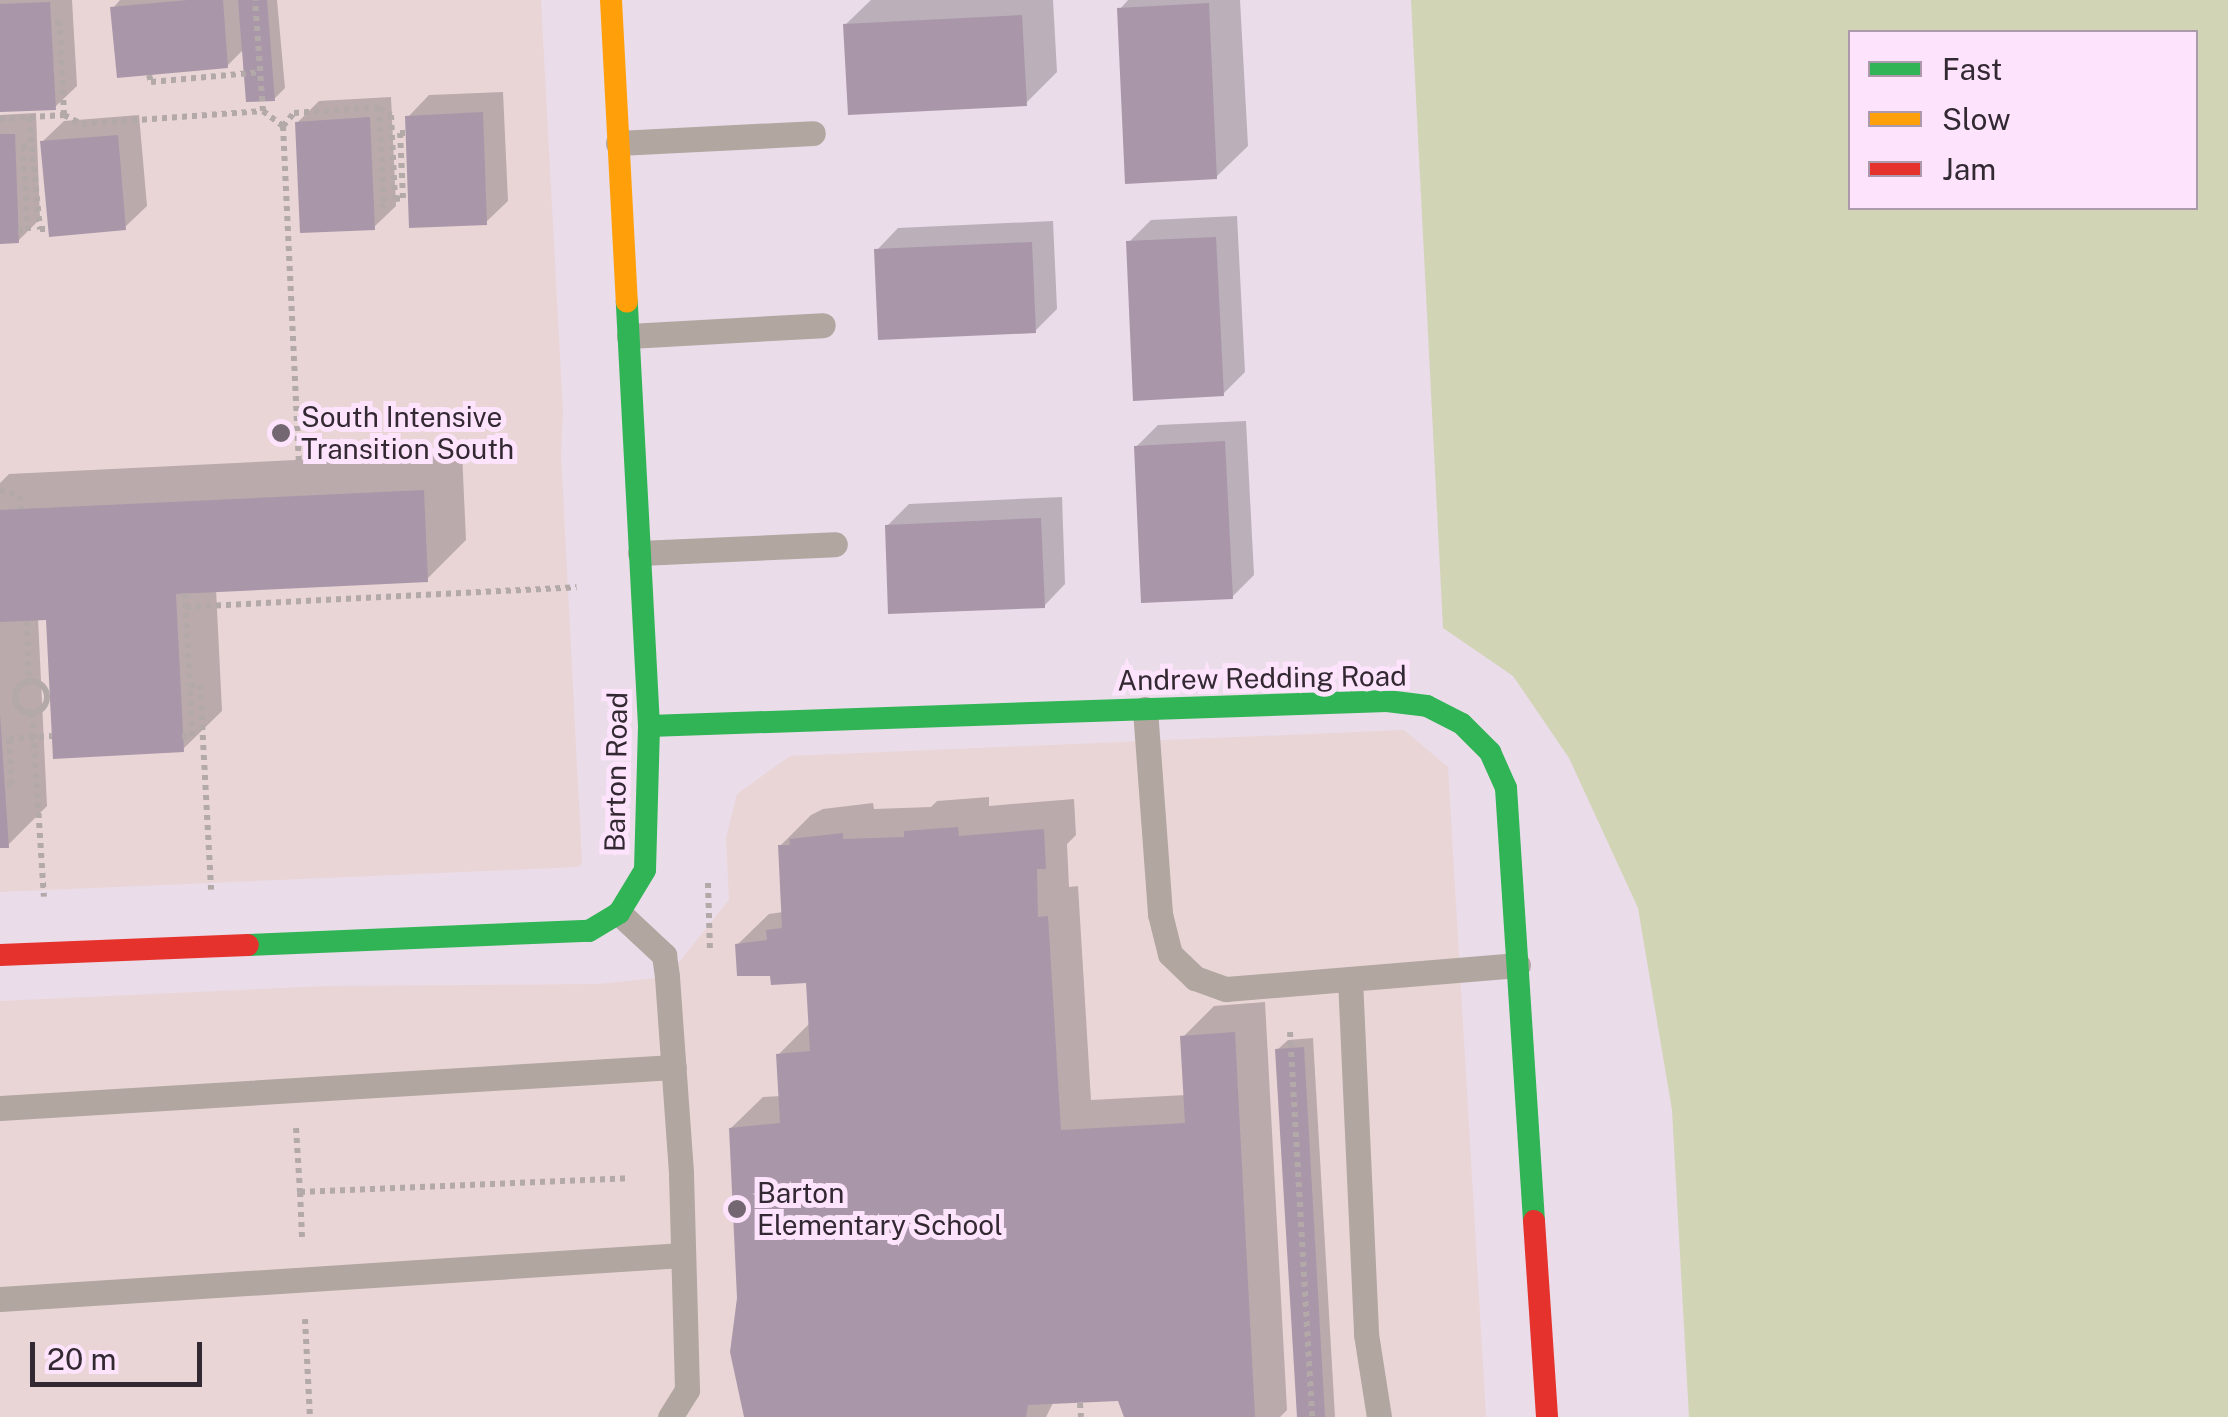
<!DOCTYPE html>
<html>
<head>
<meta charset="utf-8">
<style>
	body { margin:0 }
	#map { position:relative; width:2228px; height:1417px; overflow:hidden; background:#eadce9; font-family:"Public Sans",sans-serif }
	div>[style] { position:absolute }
	.education>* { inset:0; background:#e9d5d6 }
	.green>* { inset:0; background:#d2d4b6 }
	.shadow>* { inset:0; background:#0003 }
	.building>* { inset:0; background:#a997a9 }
	.path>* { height:6px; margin-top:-3px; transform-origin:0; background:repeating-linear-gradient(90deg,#b2a9a8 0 5px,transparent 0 10px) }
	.path>.ring { margin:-3px; padding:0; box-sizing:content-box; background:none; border:6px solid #b2a9a8; border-radius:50% }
	.lane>* { height:25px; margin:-12.5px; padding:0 12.5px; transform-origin:12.5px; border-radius:12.5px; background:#b1a6a0 }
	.fast>* { height:22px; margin:-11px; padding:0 11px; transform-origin:11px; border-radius:11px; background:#30b455 }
	.slow>* { height:22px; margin:-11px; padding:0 11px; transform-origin:11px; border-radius:11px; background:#ff9f0a }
	.jam>* { height:22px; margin:-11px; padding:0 11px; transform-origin:11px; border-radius:11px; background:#e5322d }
	.dots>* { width:28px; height:28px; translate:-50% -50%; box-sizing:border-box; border:5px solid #fde3fc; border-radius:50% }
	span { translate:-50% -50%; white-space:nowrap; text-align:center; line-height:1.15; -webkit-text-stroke:10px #fde3fc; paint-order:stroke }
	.poi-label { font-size:28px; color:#332932 }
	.left { translate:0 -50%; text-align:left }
	.street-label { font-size:28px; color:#332932 }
	.legend { position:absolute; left:1848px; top:30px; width:350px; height:180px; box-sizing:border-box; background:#fde3fc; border:2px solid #ac99ab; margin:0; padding:12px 18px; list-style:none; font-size:30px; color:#332932 }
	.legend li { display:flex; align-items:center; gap:20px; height:50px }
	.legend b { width:50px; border:2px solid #ac99ab }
	.scale { position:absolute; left:30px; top:1342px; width:172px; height:45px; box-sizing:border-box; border:5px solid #332932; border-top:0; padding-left:12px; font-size:30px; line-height:35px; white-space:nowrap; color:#332932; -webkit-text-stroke:8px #fde3fc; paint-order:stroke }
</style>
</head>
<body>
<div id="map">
	<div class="education">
		<i style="clip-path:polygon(0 0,541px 0,563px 412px,561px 454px,582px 863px,578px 867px,0 892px)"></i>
		<i style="clip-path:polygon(1404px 730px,1448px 767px,1486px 1417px,0 1417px,0 1001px,326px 986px,597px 984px,667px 977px,729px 900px,726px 838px,737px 794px,790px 756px)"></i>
	</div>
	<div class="green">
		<i style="clip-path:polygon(evenodd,1411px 0,2228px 0,2228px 1417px,1689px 1417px,1672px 1110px,1638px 908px,1569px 758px,1513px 676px,1443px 628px,1411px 0,1850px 32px,2196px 32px,2196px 208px,1850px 208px,1850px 32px)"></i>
	</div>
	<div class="shadow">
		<i style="clip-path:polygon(0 0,72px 0,77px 86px,55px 107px,0 110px)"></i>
		<i style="clip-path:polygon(120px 0,277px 0,285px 88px,274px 99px,244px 49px,227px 66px,113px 8px)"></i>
		<i style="clip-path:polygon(871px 0,1053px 0,1057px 72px,1026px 103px,845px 25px)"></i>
		<i style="clip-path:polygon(1128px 0,1240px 0,1248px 146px,1216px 177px,1120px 9px)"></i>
		<i style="clip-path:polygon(503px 92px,508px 201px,486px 222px,408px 117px,429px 95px)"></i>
		<i style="clip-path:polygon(391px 97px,396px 206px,374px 227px,297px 123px,319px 101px)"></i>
		<i style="clip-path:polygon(36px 113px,40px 219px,18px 241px,0 241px,0 115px)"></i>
		<i style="clip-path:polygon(139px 115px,147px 206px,125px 227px,42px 142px,64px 121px)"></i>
		<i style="clip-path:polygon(1237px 216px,1245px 372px,1223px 394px,1129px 242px,1151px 220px)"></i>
		<i style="clip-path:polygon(1053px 221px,1057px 309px,1035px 331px,877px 250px,898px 228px)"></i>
		<i style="clip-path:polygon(1246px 421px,1254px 575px,1232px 597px,1136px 447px,1158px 425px)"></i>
		<i style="clip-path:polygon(462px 452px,466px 540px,427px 579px,216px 589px,222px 711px,182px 750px,49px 617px,38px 618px,47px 806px,8px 845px,0 846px,0 483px,9px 474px)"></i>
		<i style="clip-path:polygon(1062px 497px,1065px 584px,1044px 606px,887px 526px,909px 504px)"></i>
		<i style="clip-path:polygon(989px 797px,989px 806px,1074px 799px,1076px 835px,1067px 844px,1069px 887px,1078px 886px,1091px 1100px,1186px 1095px,1183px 1037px,1214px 1006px,1265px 1002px,1287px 1410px,1280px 1417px,1127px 1417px,1120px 1398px,1054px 1401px,1046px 1417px,746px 1417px,731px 1128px,763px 1097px,781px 1096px,778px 1055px,811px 1022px,808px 980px,772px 973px,737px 945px,769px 914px,783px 912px,780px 846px,811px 815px,823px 809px,873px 803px,874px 809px,931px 807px,937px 801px)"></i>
		<i style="clip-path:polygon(1313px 1038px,1335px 1417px,1299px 1417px,1277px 1050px,1288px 1040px)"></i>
	</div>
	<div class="building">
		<i style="clip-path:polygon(188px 0,223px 0,228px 68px,117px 78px,110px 7px)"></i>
		<i style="clip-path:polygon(238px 0,267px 0,275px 101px,246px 102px)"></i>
		<i style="clip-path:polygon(50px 2px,56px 110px,0 112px,0 4px)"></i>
		<i style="clip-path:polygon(1209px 3px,1217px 179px,1125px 184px,1117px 8px)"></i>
		<i style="clip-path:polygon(1022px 15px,1027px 106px,848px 115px,843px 24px)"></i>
		<i style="clip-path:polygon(483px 112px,487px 225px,409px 228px,405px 116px)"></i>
		<i style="clip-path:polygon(370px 117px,375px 230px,300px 233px,295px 122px)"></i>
		<i style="clip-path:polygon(0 134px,15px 134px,19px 243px,0 244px)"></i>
		<i style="clip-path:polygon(118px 135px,126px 230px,49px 237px,40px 141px)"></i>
		<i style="clip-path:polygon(1216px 237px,1224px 396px,1133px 401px,1126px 241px)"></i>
		<i style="clip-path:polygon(1032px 242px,1036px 333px,878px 340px,874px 249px)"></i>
		<i style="clip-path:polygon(1225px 441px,1233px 599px,1141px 603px,1134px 446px)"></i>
		<i style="clip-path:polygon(424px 490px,428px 582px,176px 594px,184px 752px,53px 759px,46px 620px,0 622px,0 510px)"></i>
		<i style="clip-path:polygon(1041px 518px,1045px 608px,888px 614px,885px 525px)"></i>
		<i style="clip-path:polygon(0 714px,9px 848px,0 848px)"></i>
		<i style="clip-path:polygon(958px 827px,959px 836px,1044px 829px,1046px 869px,1037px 869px,1038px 917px,1048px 916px,1061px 1130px,1185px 1123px,1180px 1036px,1235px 1032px,1255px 1417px,1124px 1417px,1118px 1401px,1028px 1405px,1026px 1417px,744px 1417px,730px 1352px,737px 1298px,729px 1128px,780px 1123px,776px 1054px,810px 1051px,806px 983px,771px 985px,770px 976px,737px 976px,735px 944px,767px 940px,766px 930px,782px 928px,778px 845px,790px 845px,789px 839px,843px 833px,843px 839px,904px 837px,904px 831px)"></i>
		<i style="clip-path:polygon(1304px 1047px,1325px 1417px,1297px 1417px,1275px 1049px)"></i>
	</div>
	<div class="path">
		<i style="left:149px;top:75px;width:7px;rotate:74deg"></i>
		<i style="left:151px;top:82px;width:109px;rotate:-5.2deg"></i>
		<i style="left:380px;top:108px;width:13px;rotate:32deg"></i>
		<i style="left:391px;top:115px;width:84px;rotate:87.3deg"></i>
		<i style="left:395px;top:199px;width:8px;rotate:-7deg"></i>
		<i style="left:403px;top:198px;width:65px;rotate:-92.6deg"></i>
		<i style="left:400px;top:133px;width:5px"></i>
		<i style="left:263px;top:111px;width:25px;rotate:37deg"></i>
		<i style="left:283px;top:126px;width:335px;rotate:87.3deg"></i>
		<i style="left:64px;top:115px;width:20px;rotate:27deg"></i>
		<i style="left:82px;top:124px;width:181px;rotate:-4.1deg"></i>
		<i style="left:263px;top:111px;width:111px;rotate:-94.1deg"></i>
		<i style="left:29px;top:117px;width:113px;rotate:84.4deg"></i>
		<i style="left:40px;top:229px;width:8px"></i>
		<i style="left:0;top:119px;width:64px;rotate:-3.6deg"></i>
		<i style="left:64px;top:115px;width:92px;rotate:-92.5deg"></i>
		<i style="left:60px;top:23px;width:8px;rotate:-173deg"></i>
		<i style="left:283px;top:126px;width:17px;rotate:-50deg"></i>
		<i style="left:294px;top:113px;width:85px;rotate:-4deg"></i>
		<i style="left:379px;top:107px;width:98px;rotate:87.1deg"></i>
		<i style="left:384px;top:205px;width:10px;rotate:156deg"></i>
		<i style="left:18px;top:231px;width:10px"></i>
		<i style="left:28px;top:231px;width:83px;rotate:-93.4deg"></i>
		<i style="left:23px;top:148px;width:9px;rotate:-58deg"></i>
		<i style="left:0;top:490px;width:21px;rotate:17deg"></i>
		<i style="left:20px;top:496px;width:13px;rotate:86deg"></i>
		<i style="left:185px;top:593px;width:93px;rotate:86.9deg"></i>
		<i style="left:190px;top:686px;width:10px;rotate:-6deg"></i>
		<i style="left:200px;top:685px;width:205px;rotate:86.9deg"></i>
		<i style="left:186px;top:607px;width:391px;rotate:-2.9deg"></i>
		<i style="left:27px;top:621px;width:60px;rotate:88.1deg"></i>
		<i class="ring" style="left:15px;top:681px;width:26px;height:26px"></i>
		<i style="left:32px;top:713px;width:184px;rotate:86.3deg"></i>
		<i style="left:182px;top:736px;width:10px"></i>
		<i style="left:192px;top:736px;width:50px;rotate:-92.3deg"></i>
		<i style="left:7px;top:784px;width:5px"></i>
		<i style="left:12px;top:784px;width:45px;rotate:-93.8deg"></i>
		<i style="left:9px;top:739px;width:43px;rotate:-4deg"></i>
		<i style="left:708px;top:883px;width:69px;rotate:88.3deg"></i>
		<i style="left:1290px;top:1032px;width:386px;rotate:86.7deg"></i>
		<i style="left:296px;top:1128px;width:64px;rotate:86.4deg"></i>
		<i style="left:302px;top:1237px;width:45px;rotate:-92.5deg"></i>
		<i style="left:300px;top:1192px;width:329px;rotate:-2.4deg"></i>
		<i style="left:305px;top:1319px;width:98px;rotate:87.1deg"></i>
		<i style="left:1080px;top:1403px;width:14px;rotate:86deg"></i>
	</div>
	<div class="lane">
		<i style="left:618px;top:143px;width:195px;rotate:-2.9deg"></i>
		<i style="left:629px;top:336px;width:194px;rotate:-3.2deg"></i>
		<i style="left:640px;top:553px;width:195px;rotate:-2.6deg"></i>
		<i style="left:1145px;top:709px;width:206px;rotate:85.8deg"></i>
		<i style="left:1160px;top:914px;width:41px;rotate:76deg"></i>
		<i style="left:1170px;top:954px;width:35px;rotate:44deg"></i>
		<i style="left:1195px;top:978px;width:33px;rotate:20deg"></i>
		<i style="left:1226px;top:989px;width:293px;rotate:-4.7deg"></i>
		<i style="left:619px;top:913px;width:62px;rotate:43deg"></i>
		<i style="left:664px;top:955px;width:22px;rotate:82deg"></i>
		<i style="left:667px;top:977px;width:197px;rotate:85.9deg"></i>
		<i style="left:681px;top:1174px;width:216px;rotate:88.4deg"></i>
		<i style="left:687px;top:1390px;width:32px;rotate:122deg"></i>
		<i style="left:1350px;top:979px;width:355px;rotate:87.4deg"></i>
		<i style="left:1366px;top:1334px;width:84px;rotate:81.1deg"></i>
		<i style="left:0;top:1108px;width:675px;rotate:-3.48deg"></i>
		<i style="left:0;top:1299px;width:684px;rotate:-3.69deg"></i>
	</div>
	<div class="fast">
		<i style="left:649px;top:726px;width:738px;rotate:-1.94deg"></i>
		<i style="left:1387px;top:701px;width:40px;rotate:7.1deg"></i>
		<i style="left:1427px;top:706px;width:39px;rotate:27deg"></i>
		<i style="left:1462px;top:724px;width:40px;rotate:45deg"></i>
		<i style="left:1490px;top:752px;width:39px;rotate:66deg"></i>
		<i style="left:1506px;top:788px;width:434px;rotate:86.3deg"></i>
		<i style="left:248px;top:945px;width:341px;rotate:-2.4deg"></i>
		<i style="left:589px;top:931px;width:35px;rotate:-31deg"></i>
		<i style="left:619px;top:913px;width:50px;rotate:-58.8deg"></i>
		<i style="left:645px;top:870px;width:144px;rotate:-88.4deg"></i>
		<i style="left:649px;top:726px;width:425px;rotate:-93deg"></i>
	</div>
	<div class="slow">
		<i style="left:611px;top:0;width:302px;rotate:87deg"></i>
	</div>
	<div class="jam">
		<i style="left:0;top:955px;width:248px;rotate:-2.3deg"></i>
		<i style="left:1534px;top:1221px;width:196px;rotate:86.2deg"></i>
	</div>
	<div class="dots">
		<i style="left:281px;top:433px;background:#736872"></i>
		<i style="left:737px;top:1209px;background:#736872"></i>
	</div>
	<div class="poi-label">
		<span class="left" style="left:301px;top:433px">South Intensive<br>Transition South</span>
		<span class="left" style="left:757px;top:1209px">Barton<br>Elementary School</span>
	</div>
	<div class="street-label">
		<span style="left:1262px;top:678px;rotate:-1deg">Andrew Redding Road</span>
		<span style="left:616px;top:772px;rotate:-89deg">Barton Road</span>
	</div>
	<ul class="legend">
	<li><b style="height:12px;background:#30b455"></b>Fast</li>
	<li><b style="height:12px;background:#ff9f0a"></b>Slow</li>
	<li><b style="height:12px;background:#e5322d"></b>Jam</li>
	</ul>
	<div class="scale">20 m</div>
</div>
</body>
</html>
